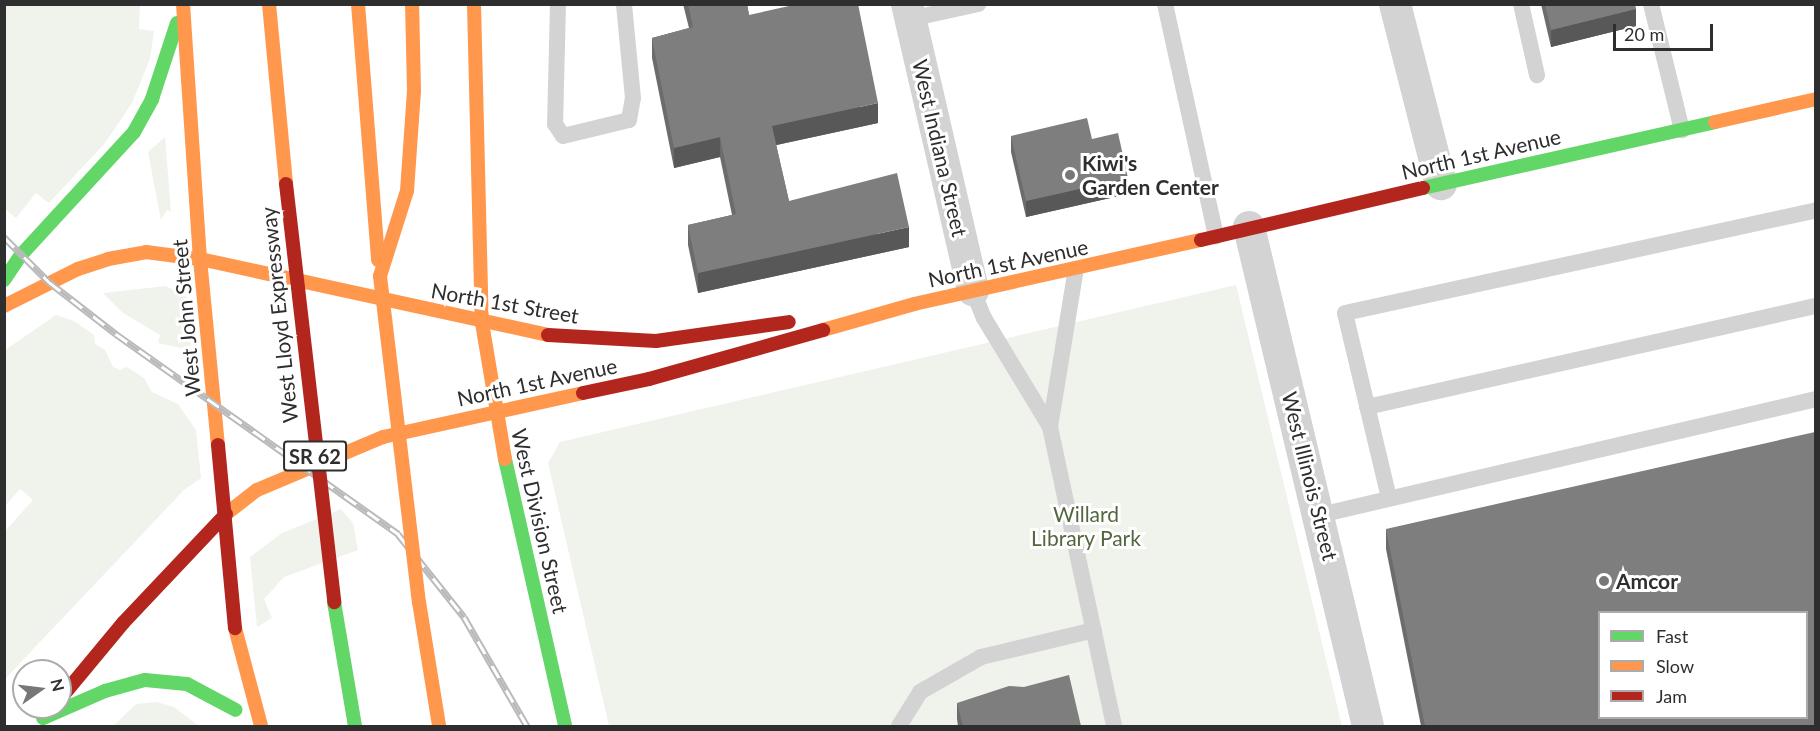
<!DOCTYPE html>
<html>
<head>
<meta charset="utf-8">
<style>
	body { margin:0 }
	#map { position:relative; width:1820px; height:731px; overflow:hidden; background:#fff; font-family:Lato,sans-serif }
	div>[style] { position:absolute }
	.green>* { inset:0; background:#f0f3ec }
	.lane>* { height:16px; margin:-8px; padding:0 8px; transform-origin:8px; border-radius:8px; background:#d3d3d3 }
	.street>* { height:32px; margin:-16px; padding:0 16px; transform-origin:16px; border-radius:16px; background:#d3d3d3 }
	.fast>* { height:14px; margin:-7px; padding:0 7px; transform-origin:7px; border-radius:7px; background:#63d668 }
	.slow>* { height:14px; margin:-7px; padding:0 7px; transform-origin:7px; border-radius:7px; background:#ff974d }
	.jam>* { height:14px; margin:-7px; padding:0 7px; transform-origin:7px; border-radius:7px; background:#b3261e }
	.rail>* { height:7px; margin-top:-3.5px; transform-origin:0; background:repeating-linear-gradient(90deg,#fff 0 14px,#bababa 0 28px); box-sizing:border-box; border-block:2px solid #bababa }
	.fast-bridge>* { height:14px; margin:-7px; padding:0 7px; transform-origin:7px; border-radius:7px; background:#63d668 }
	.slow-bridge>* { height:14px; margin:-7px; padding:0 7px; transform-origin:7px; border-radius:7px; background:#ff974d }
	.jam-bridge>* { height:14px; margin:-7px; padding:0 7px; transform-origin:7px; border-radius:7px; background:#b3261e }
	.wall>* { inset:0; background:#6c6c6c }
	.shaded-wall>* { inset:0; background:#585858 }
	.building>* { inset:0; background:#7e7e7e }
	.dots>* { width:16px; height:16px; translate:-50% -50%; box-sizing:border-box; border:3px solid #fff; border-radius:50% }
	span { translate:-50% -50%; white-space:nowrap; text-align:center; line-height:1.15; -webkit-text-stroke:6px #fff; paint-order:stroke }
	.shield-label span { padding:2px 4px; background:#fff; border:2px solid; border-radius:4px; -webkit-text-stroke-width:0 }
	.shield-label { font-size:20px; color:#2e2e2e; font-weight:700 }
	.street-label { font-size:21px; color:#2e2e2e }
	.poi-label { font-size:21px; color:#2e2e2e; font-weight:700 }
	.left { translate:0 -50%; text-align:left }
	.park-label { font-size:21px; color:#53663e }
	.frame { position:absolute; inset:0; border:6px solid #2e2e2e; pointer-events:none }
	.legend { position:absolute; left:1598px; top:611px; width:210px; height:108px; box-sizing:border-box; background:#fff; border:2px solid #ababab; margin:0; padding:8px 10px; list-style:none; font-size:18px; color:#2e2e2e }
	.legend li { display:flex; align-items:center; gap:12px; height:30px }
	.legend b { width:30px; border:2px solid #ababab }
	.north { position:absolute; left:12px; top:659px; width:60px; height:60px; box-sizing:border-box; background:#fff; border:2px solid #ababab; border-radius:50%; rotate:76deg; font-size:16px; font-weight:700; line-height:24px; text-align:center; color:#2e2e2e }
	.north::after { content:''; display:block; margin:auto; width:21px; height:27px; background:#777; clip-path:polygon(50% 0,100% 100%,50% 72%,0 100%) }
	.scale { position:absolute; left:1613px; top:24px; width:100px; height:27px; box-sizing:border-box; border:3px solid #2e2e2e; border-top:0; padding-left:8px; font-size:18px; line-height:21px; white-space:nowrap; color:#2e2e2e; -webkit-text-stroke:4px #fff; paint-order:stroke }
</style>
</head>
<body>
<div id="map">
	<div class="green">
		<i style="clip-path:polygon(5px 5px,140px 5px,139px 29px,154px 31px,150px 59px,132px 103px,105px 143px,49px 203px,36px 193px,16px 218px,5px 209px)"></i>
		<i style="clip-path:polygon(165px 137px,171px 212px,167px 210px,161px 220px,148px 152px)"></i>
		<i style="clip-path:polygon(1236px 285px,1342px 726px,609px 726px,548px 463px,560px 442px)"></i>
		<i style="clip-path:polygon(166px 286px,187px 297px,191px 350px,158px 343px,160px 335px,123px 313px,103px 293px)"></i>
		<i style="clip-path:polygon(56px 315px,74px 321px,94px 335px,95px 344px,105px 350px,113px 367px,120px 370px,127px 367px,144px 378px,152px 392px,178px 404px,196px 430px,201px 478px,184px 490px,5px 679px,5px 531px,33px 500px,20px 489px,5px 506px,5px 350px)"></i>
		<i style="clip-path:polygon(341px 509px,353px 523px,358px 550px,284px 577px,264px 599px,272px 618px,257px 627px,250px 557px,282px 533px)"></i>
		<i style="clip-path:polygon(157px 702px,174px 707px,199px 726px,113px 726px,136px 704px)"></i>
	</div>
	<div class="lane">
		<i style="left:558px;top:4px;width:120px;rotate:91.4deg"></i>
		<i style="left:555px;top:124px;width:14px;rotate:56deg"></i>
		<i style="left:563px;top:136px;width:68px;rotate:-13.6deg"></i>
		<i style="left:629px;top:120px;width:22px;rotate:-80deg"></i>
		<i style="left:633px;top:98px;width:94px;rotate:-95.5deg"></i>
		<i style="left:1165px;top:4px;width:238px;rotate:77.6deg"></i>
		<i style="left:1521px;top:4px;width:73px;rotate:77.3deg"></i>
		<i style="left:1651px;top:4px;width:130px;rotate:76.2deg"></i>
		<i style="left:910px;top:19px;width:70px;rotate:-12.4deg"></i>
		<i style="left:973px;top:291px;width:29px;rotate:68deg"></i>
		<i style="left:984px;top:318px;width:127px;rotate:58.8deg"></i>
		<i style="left:1050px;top:427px;width:306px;rotate:77.9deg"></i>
		<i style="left:1367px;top:407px;width:460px;rotate:-12.7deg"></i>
		<i style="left:1050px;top:427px;width:160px;rotate:-80.7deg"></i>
		<i style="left:1389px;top:498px;width:190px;rotate:-103.4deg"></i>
		<i style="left:1345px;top:313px;width:482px;rotate:-12.3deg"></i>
		<i style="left:1320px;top:515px;width:509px;rotate:-13.16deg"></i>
		<i style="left:899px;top:726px;width:40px;rotate:-58deg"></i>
		<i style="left:920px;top:692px;width:70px;rotate:-29.8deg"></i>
		<i style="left:981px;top:657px;width:116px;rotate:-13.4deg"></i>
	</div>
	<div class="street">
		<i style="left:907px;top:4px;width:294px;rotate:77deg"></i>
		<i style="left:1395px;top:4px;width:186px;rotate:75.7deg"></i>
		<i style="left:1249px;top:227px;width:513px;rotate:76.59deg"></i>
	</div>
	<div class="fast">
		<i style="left:1423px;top:188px;width:299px;rotate:-12.7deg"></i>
		<i style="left:4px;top:280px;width:30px;rotate:-56deg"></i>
		<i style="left:21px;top:255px;width:167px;rotate:-47.4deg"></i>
		<i style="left:134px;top:132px;width:38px;rotate:-61deg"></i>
		<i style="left:152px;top:99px;width:80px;rotate:-71.8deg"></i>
		<i style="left:505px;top:459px;width:274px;rotate:77.3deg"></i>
		<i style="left:43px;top:718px;width:68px;rotate:-23.5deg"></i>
		<i style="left:105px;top:691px;width:41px;rotate:-15.4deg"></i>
		<i style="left:145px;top:680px;width:42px;rotate:5.4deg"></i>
		<i style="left:187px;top:684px;width:55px;rotate:28deg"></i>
	</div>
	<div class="slow">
		<i style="left:183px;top:4px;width:256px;rotate:86.2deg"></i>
		<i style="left:200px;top:259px;width:187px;rotate:84.5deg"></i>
		<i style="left:269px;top:4px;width:181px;rotate:84.6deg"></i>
		<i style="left:358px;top:4px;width:257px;rotate:85.5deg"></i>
		<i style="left:474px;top:4px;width:319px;rotate:88.6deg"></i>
		<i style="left:482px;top:323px;width:138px;rotate:80.4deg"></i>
		<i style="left:1715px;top:122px;width:104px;rotate:-12.8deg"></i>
		<i style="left:200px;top:259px;width:356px;rotate:12.3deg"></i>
		<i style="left:380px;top:276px;width:89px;rotate:-72.4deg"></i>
		<i style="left:407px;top:191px;width:101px;rotate:-86deg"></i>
		<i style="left:414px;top:90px;width:86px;rotate:-91.3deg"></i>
		<i style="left:4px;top:306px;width:83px;rotate:-26.6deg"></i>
		<i style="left:78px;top:269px;width:32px;rotate:-18deg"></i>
		<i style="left:108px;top:259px;width:39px;rotate:-10deg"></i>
		<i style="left:146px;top:252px;width:54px;rotate:7.4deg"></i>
		<i style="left:823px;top:330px;width:95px;rotate:-15.9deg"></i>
		<i style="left:914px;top:304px;width:294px;rotate:-12.6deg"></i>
		<i style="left:226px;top:514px;width:39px;rotate:-38deg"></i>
		<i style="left:257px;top:490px;width:137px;rotate:-22.8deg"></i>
		<i style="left:383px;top:437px;width:205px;rotate:-12.4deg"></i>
		<i style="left:235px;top:628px;width:101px;rotate:75.1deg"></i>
	</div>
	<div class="jam">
		<i style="left:1201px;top:240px;width:228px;rotate:-13.2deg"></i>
		<i style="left:548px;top:335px;width:108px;rotate:3.2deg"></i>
		<i style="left:656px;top:341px;width:134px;rotate:-8.1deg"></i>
		<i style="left:583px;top:393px;width:67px;rotate:-12deg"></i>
		<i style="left:649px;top:379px;width:181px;rotate:-15.7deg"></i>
		<i style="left:218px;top:445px;width:184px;rotate:84.7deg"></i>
		<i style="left:60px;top:699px;width:99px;rotate:-50.3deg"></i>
		<i style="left:123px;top:623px;width:150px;rotate:-46.6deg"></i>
	</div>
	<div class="rail">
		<i style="left:4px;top:237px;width:64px;rotate:45deg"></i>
		<i style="left:49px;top:282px;width:85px;rotate:37.8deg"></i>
		<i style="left:116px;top:334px;width:346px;rotate:35.3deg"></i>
		<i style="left:398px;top:534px;width:106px;rotate:51.5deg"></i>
		<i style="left:464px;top:617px;width:126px;rotate:60deg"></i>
	</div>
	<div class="fast-bridge">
		<i style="left:334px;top:602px;width:126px;rotate:80.4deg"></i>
	</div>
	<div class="slow-bridge">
		<i style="left:380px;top:276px;width:328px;rotate:83.2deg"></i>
		<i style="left:419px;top:602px;width:126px;rotate:80.8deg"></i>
	</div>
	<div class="jam-bridge">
		<i style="left:286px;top:184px;width:421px;rotate:83.4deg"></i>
	</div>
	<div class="wall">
		<i style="clip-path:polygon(683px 4px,747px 4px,749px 15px,878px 123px,776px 145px,789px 201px,909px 247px,698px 293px,688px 245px,688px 225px,732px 215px,720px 157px,674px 168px,652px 58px,652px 38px,689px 28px)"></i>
		<i style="clip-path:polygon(1541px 4px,1635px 4px,1636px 26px,1551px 47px)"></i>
		<i style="clip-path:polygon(1011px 136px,1092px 139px,1128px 194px,1026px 217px,1011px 152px)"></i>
		<i style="clip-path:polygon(1386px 529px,1815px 726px,1421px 726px,1386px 549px)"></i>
		<i style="clip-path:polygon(957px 703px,1081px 726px,958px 726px,957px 719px)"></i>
	</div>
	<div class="shaded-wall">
		<i style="clip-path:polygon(1636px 9px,1636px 26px,1551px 47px,1551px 30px)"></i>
		<i style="clip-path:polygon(878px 103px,878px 123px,772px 146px,772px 126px)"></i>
		<i style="clip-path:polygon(720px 137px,720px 157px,674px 168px,674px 148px)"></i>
		<i style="clip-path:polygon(1128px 178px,1128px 194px,1026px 217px,1026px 201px)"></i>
		<i style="clip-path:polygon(909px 227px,909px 247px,698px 293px,698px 273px)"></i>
	</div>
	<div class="building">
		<i style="clip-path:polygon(688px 4px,747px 4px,749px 15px,798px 4px,858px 4px,878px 103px,772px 126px,789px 201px,897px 173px,909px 227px,698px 273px,688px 225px,736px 214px,720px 137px,674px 148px,652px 38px,693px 27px)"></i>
		<i style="clip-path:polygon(1545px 4px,1635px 4px,1636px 9px,1551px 30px)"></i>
		<i style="clip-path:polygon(1087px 118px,1092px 139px,1118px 133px,1128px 178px,1026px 201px,1011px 136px)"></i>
		<i style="clip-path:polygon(evenodd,1815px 432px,1815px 726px,1425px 726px,1386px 529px,1815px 432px,1599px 612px,1806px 612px,1806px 717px,1599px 717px,1599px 612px)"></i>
		<i style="clip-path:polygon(1069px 675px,1081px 726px,963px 726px,957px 703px,1009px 686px,1024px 687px)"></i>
	</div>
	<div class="dots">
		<i style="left:1070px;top:175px;background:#777"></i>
		<i style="left:1604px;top:581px;background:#777"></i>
	</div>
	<div class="shield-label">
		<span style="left:315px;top:456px">SR 62</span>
	</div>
	<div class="street-label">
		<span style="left:940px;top:148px;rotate:77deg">West Indiana Street</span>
		<span style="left:1481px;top:154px;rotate:-13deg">North 1st Avenue</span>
		<span style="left:1008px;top:263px;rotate:-12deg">North 1st Avenue</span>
		<span style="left:505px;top:303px;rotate:10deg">North 1st Street</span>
		<span style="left:279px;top:315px;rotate:-96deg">West Lloyd Expressway</span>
		<span style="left:186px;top:318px;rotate:-95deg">West John Street</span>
		<span style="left:537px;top:382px;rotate:-12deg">North 1st Avenue</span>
		<span style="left:1310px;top:476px;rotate:76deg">West Illinois Street</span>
		<span style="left:540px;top:521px;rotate:77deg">West Division Street</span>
	</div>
	<div class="poi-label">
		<span class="left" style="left:1082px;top:175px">Kiwi's<br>Garden Center</span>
		<span class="left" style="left:1616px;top:581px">Amcor</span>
	</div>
	<div class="park-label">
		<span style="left:1086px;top:526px">Willard<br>Library Park</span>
	</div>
	<div class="frame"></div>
	<ul class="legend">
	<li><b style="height:8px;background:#63d668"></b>Fast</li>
	<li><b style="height:8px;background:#ff974d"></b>Slow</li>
	<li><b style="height:8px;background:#b3261e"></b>Jam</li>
	</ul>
	<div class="north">N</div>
	<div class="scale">20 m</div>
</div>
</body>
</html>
